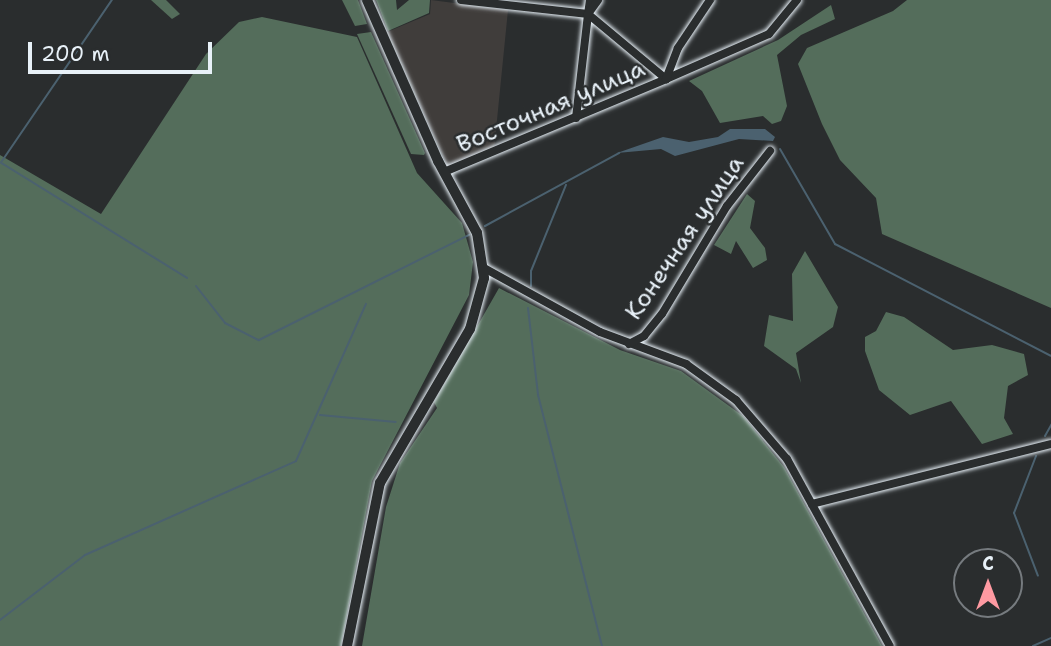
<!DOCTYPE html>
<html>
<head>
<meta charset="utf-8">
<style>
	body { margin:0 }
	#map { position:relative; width:1051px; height:646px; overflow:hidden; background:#2a2d2e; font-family:"Shantell Sans",sans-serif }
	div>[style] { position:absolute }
	.built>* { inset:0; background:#403d3b }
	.green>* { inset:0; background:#546d5b }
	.water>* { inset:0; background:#4b616f }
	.stream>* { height:2px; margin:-1px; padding:0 1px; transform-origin:1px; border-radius:1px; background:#4b616f }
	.roads { filter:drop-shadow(0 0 2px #e8f1f8) drop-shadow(0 0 2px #e8f1f8) }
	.minor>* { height:8px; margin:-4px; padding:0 4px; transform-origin:4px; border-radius:4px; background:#2a2d2e }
	.major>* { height:10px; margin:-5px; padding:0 5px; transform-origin:5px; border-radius:5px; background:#2a2d2e }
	span { translate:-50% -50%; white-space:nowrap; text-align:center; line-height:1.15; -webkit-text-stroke:5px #2a2d2e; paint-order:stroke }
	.street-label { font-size:24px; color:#e8f1f8 }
	.north { position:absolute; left:953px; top:548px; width:70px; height:70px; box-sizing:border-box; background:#2a2d2e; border:2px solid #767b7f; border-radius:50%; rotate:0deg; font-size:19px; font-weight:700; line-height:28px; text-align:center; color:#e8f1f8 }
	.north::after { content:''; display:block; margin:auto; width:24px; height:32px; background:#ff9aa2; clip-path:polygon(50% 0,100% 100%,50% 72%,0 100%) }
	.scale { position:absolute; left:28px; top:42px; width:184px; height:32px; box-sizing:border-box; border:4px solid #e8f1f8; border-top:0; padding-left:9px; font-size:21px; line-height:24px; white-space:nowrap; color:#e8f1f8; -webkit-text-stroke:5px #2a2d2e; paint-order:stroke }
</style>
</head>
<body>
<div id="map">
	<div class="built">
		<i style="clip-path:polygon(431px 0,508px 10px,494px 150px,448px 167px,387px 32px,430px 14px)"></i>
	</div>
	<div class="green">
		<i style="clip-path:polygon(151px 0,166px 0,180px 14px,172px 19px)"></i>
		<i style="clip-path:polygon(342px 0,358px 0,367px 24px,355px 26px)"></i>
		<i style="clip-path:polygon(376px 0,396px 0,397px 10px,409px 0,430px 0,429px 13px,388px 31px)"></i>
		<i style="clip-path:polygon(907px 0,1051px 0,1051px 308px,882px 234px,876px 198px,840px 160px,822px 124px,798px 64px,807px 48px,893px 11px)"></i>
		<i style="clip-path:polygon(831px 5px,835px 19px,801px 35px,777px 55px,787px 106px,781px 121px,772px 124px,763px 116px,720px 123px,702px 91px,689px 81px,778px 40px)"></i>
		<i style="clip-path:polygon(262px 17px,357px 37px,417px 173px,462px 223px,473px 262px,469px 295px,372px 481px,341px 646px,0 646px,0 155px,101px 214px,206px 54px,239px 22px)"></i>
		<i style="clip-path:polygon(371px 32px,425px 153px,424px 155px,411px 154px,357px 34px)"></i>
		<i style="clip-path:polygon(747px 194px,755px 201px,750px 228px,765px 248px,767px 260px,753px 268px,736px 241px,731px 254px,714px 245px)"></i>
		<i style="clip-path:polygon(805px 251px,838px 307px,833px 327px,796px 353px,801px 383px,796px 369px,764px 346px,769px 315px,793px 321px,792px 274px)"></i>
		<i style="clip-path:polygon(499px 288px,620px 350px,681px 371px,743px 416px,784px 467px,882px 646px,362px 646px,386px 507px,400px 463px,437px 408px,434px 402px)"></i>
		<i style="clip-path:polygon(886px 312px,904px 317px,953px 350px,992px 345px,1024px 354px,1028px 375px,1008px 386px,1004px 418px,1013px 434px,982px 444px,951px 401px,910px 415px,879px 390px,865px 351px,865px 337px,876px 331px)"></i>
	</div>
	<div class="water">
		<i style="clip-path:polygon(730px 129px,765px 129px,775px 137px,773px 141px,739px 139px,675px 156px,661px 149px,617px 153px,663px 137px,689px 142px,718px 137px)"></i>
	</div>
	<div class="stream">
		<i style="left:780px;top:149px;width:110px;rotate:59.9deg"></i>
		<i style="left:835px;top:244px;width:243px;rotate:27.4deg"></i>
		<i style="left:2px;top:161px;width:195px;rotate:-55.7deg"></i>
		<i style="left:0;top:162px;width:220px;rotate:31.8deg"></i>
		<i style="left:485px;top:226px;width:153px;rotate:-28.6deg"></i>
		<i style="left:196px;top:286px;width:47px;rotate:51.9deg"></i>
		<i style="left:225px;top:323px;width:38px;rotate:27deg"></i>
		<i style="left:259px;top:340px;width:235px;rotate:-26.6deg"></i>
		<i style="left:531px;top:286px;width:15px;rotate:-90deg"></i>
		<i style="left:531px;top:271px;width:93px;rotate:-67.9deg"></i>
		<i style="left:528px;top:308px;width:88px;rotate:83.4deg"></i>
		<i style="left:538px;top:395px;width:259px;rotate:75.7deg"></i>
		<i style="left:320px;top:415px;width:76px;rotate:5.3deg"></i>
		<i style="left:1045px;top:436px;width:13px;rotate:-61deg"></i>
		<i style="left:1036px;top:456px;width:61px;rotate:111.1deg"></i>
		<i style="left:1014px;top:513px;width:67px;rotate:69.1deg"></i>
		<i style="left:0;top:620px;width:107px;rotate:-37.4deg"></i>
		<i style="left:85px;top:555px;width:231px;rotate:-24deg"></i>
		<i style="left:296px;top:461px;width:172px;rotate:-66deg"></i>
		<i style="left:1033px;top:646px;width:20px;rotate:-24deg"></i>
	</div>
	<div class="roads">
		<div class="minor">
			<i style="left:461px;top:0;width:128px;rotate:6.3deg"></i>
			<i style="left:590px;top:0;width:14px;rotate:98deg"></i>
			<i style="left:588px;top:14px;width:102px;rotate:39.8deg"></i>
			<i style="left:666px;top:79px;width:112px;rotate:-23.6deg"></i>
			<i style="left:769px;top:34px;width:44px;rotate:-50.5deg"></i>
			<i style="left:576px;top:118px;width:105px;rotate:-83.4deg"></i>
			<i style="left:588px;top:14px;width:17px;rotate:-54deg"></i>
			<i style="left:444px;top:172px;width:241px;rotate:-22.7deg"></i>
			<i style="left:666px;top:79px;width:33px;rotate:-69deg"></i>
			<i style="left:678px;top:48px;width:58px;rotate:-56.3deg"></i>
			<i style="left:484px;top:268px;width:132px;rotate:28.9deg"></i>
			<i style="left:600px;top:332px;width:92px;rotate:20.4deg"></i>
			<i style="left:686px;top:364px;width:62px;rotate:35.8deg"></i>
			<i style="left:736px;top:400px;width:78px;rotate:49.2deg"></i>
			<i style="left:787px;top:459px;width:213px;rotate:61.2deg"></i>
			<i style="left:629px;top:344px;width:17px;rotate:-28deg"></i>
			<i style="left:644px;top:336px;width:28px;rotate:-51deg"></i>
			<i style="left:662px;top:314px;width:126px;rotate:-59deg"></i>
			<i style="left:727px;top:206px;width:70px;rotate:-52deg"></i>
			<i style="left:812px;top:504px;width:246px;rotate:-14.1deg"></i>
		</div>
		<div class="major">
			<i style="left:347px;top:646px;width:166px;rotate:-78.6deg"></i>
			<i style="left:380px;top:483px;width:178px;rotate:-59.7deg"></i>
			<i style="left:470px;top:329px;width:53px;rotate:-74.6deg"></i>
			<i style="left:484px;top:278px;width:46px;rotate:-98.8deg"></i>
			<i style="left:477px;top:233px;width:82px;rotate:-118.4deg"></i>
			<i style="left:438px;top:161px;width:176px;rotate:-113.8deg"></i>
		</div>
	</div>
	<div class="street-label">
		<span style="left:551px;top:107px;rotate:-23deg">Восточная улица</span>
		<span style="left:685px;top:238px;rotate:-56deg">Конечная улица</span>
	</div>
	<div class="north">С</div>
	<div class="scale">200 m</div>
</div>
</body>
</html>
